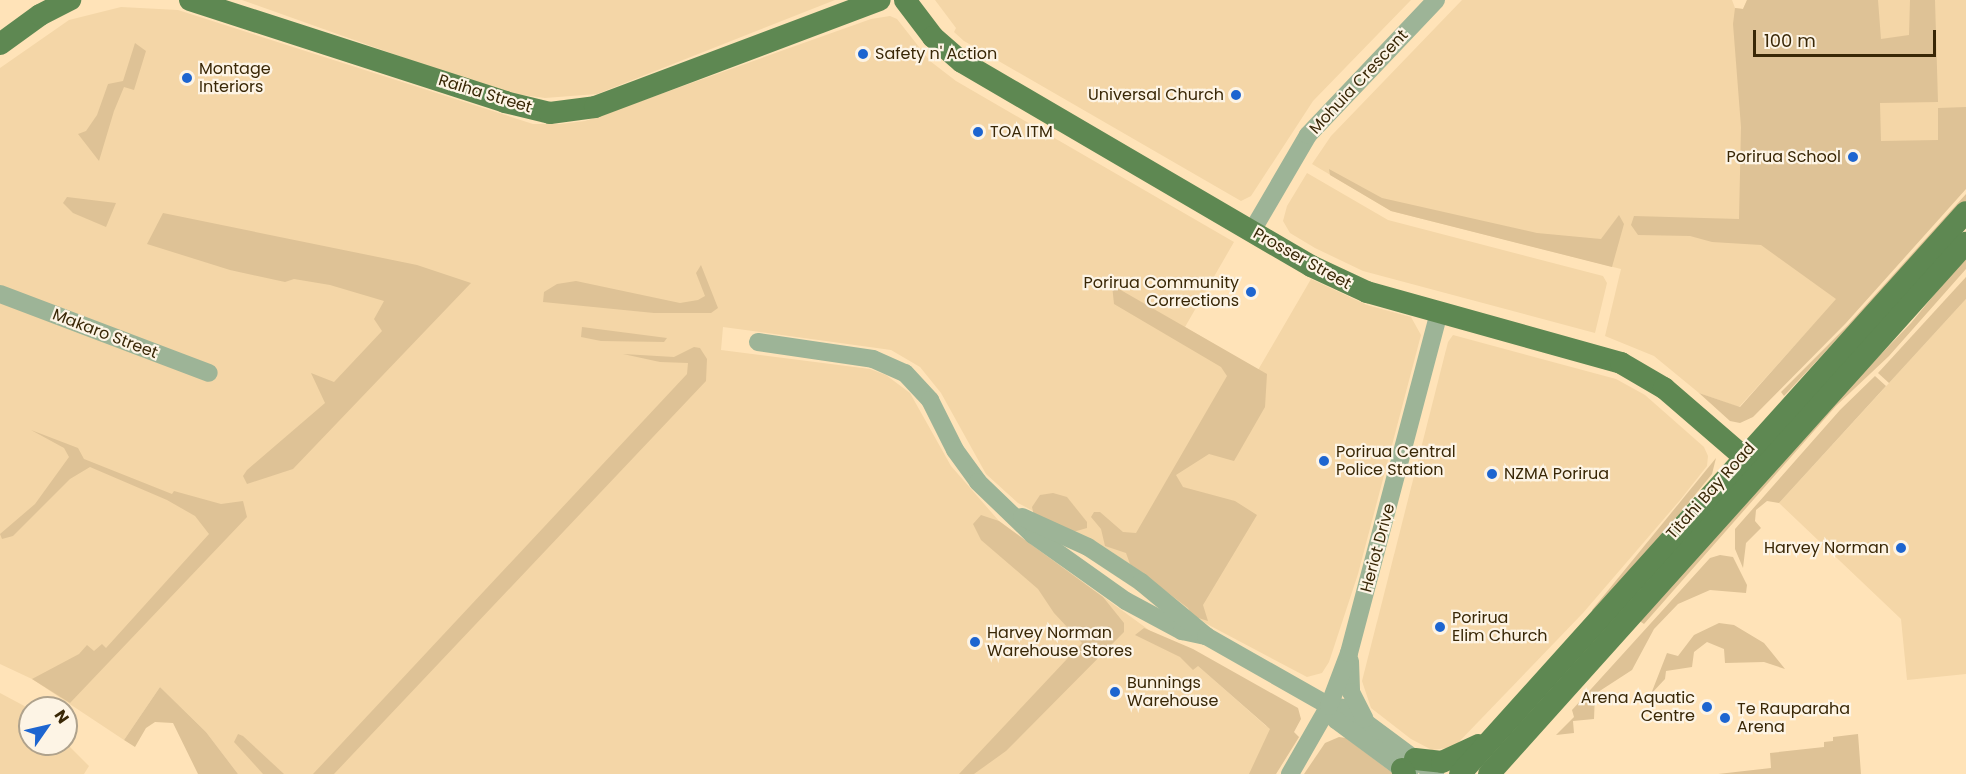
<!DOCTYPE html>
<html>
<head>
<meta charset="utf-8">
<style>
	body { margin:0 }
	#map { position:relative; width:1966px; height:774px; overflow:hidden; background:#ffe3b8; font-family:Poppins,sans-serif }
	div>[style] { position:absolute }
	.built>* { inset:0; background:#f4d6a7 }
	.green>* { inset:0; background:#dec296 }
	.minor>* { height:18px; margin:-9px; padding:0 9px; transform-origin:9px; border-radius:9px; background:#9db497 }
	.major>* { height:22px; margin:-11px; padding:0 11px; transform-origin:11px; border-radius:11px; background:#5e8852 }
	.dots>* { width:16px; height:16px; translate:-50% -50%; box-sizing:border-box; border:3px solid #fdf4e5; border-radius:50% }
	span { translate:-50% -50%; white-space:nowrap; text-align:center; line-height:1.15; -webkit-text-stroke:4.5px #fdf4e5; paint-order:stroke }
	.poi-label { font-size:16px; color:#392706 }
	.left { translate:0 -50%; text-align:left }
	.right { translate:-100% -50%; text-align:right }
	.street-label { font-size:16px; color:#392706 }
	.north { position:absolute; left:18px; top:696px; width:60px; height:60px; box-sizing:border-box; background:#fdf4e5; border:2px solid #afa28c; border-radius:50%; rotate:56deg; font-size:16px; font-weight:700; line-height:24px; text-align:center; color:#392706 }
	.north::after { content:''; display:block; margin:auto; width:21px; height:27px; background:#1d65d0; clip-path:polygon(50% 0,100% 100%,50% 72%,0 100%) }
	.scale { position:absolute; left:1753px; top:30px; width:183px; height:27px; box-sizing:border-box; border:3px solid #392706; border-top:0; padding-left:8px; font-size:18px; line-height:21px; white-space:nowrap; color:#392706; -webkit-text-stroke:4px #fdf4e5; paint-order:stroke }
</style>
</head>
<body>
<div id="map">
	<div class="built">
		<i style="clip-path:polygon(242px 0,835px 0,597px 94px,545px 98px,515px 94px,430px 67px)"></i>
		<i style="clip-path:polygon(935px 0,1411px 0,1313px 101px,1251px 196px,1241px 201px,964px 41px,954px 32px,956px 28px)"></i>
		<i style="clip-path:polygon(1462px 0,1732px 0,1735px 8px,1743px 9px,1747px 0,1966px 0,1966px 187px,1839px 297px,1739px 407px,1699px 393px,1654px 356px,1605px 336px,1621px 269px,1391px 211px,1312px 164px,1331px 136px)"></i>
		<i style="clip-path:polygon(121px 7px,178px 10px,533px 124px,560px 124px,585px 121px,871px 19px,890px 16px,897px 19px,930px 61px,956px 81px,1234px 242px,1185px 327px,1258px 370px,1311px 279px,1367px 305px,1411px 317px,1421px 335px,1358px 574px,1329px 662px,1322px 673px,1307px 677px,1205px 623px,1090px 541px,1018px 503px,986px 474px,941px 393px,920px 367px,891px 350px,723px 327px,721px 350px,870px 369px,886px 375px,910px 393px,951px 466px,999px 521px,1197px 665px,1266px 726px,1299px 737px,1276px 774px,238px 774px,206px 732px,160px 687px,124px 740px,32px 679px,0 664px,0 68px,69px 20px)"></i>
		<i style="clip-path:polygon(1307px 173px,1388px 220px,1603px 276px,1607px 283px,1595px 333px,1363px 271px,1315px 248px,1290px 233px,1283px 221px,1287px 206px)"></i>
		<i style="clip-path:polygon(1966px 299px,1966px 674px,1907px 680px,1901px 619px,1779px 503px)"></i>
		<i style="clip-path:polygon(1453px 335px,1616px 379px,1645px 395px,1704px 447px,1708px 456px,1707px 466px,1681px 499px,1583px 613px,1454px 747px,1432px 750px,1411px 739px,1371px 708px,1362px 681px,1448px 342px)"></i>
		<i style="clip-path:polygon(0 693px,30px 709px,30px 744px,66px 743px,89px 766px,84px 774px,0 774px)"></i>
	</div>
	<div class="green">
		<i style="clip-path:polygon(1747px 0,1878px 0,1881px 39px,1909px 35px,1910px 0,1935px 0,1938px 102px,1880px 103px,1881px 141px,1938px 140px,1938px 108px,1966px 107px,1966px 189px,1846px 323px,1753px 417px,1740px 423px,1730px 421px,1699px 393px,1740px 407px,1836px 299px,1761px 245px,1712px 242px,1690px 236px,1638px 235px,1631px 225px,1634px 216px,1739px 219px,1741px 127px,1733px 24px,1735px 8px,1743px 9px)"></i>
		<i style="clip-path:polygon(135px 43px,146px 51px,134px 90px,124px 87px,114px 111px,99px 161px,78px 134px,86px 131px,97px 115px,108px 84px,123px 81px)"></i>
		<i style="clip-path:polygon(1329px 169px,1382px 198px,1537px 233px,1601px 239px,1619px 215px,1624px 224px,1612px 267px,1391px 211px,1330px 175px)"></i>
		<i style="clip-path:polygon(1966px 194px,1966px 201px,1784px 396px,1781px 392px,1848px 325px)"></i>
		<i style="clip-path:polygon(67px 197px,116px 203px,106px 227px,73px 213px,63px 203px)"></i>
		<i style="clip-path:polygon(163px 213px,417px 265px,471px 283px,293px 469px,247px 484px,243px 476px,247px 470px,325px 403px,311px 373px,334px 382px,382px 331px,374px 319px,384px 301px,330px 285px,294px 279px,285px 282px,230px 270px,147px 244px)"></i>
		<i style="clip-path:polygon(1966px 256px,1966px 269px,1889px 356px,1836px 406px,1644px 624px,1641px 622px,1640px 616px,1775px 464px,1911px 323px)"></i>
		<i style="clip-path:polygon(701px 265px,718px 308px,711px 313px,654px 313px,543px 302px,544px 292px,557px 284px,576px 281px,680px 303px,698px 300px,705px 296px,696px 273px)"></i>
		<i style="clip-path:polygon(1966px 277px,1966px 299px,1889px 383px,1878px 373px)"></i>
		<i style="clip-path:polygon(1112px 285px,1267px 374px,1265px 407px,1234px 461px,1209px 454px,1176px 475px,1183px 487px,1235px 501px,1257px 515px,1203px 605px,1208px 621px,1192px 616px,1188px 608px,1130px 564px,1126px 553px,1105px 546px,1101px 529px,1091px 517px,1094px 512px,1100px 512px,1123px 532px,1136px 533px,1227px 376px,1221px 367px,1114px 304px)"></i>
		<i style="clip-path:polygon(582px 327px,667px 338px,664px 342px,601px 341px,581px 337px)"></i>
		<i style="clip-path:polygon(694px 347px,700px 348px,707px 359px,706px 381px,334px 774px,313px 774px,687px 374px,688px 363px,660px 362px,623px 354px,674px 357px)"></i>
		<i style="clip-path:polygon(1875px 376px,1886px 386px,1779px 503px,1767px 501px,1756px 510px,1755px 521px,1761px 528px,1746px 543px,1743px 568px,1735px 549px,1735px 529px,1840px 410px)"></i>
		<i style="clip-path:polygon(31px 430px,78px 448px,84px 459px,172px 494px,174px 491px,221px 504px,243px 501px,247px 517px,70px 703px,32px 679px,79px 654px,87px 645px,94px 651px,102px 644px,106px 648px,209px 534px,195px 516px,167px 500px,90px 467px,70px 479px,13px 536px,2px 539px,0 534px,35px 504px,69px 457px,64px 448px)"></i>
		<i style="clip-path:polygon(1716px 458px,1712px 474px,1632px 572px,1596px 612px,1592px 610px)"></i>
		<i style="clip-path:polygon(1053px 493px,1067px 497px,1087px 522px,1087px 528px,1073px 532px,1034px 516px,1032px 507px,1040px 495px)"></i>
		<i style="clip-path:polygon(981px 515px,999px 521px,1103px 597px,1124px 623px,1124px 632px,1006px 751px,974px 774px,959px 774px,1082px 643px,1054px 613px,1038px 589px,981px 540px,973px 524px)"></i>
		<i style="clip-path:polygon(1720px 555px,1733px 557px,1747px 585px,1746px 593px,1710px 590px,1678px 604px,1654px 629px,1632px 670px,1595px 694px,1594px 719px,1573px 721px,1574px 733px,1556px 735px,1574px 717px,1572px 710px,1710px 558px)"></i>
		<i style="clip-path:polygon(1719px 623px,1734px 625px,1764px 643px,1785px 669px,1764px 662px,1725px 663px,1724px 649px,1707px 642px,1694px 652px,1692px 667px,1666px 671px,1665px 679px,1651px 694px,1667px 653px,1678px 656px,1694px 635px)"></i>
		<i style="clip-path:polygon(1144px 628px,1193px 649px,1298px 708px,1301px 719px,1294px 732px,1299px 737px,1276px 774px,1249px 774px,1270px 729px,1198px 666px,1193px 670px,1180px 657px,1135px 635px)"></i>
		<i style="clip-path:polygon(160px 687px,206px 732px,238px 774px,198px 774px,173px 723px,155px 722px,146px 728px,135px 747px,124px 740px)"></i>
		<i style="clip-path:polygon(238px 734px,243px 736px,284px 774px,263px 774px,234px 742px)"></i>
		<i style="clip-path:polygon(1858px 734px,1861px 774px,1718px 774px,1771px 768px,1770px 753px,1824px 747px,1824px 742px,1833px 741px,1833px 737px)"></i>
		<i style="clip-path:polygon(1339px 737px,1346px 738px,1394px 774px,1304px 774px,1325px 743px)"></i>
	</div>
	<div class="minor">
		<i style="left:1252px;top:231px;width:111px;rotate:-59.7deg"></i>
		<i style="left:1308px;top:135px;width:186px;rotate:-46.5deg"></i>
		<i style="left:0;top:294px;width:223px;rotate:20.7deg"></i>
		<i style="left:758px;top:342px;width:116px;rotate:8.4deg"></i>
		<i style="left:873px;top:359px;width:35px;rotate:24deg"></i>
		<i style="left:905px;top:373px;width:37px;rotate:47deg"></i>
		<i style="left:930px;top:400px;width:56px;rotate:63.4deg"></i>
		<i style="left:955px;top:450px;width:39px;rotate:54deg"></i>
		<i style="left:978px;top:482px;width:76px;rotate:43.9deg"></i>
		<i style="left:1033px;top:535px;width:114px;rotate:35.4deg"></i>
		<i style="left:1126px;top:601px;width:64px;rotate:28.2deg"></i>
		<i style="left:1182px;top:631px;width:25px;rotate:12deg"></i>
		<i style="left:1022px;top:517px;width:72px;rotate:24.4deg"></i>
		<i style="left:1088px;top:547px;width:64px;rotate:33.4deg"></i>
		<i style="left:1141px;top:582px;width:85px;rotate:39.7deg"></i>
		<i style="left:1206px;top:636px;width:142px;rotate:29.6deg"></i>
		<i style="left:1329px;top:706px;width:17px;rotate:7deg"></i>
		<i style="left:1346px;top:708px;width:111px;rotate:36.6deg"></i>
		<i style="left:1350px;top:661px;width:31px;rotate:88deg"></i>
		<i style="left:1351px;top:692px;width:30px;rotate:63deg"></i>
		<i style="left:1329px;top:706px;width:16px;rotate:63deg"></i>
		<i style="left:1336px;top:720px;width:91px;rotate:36.5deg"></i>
		<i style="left:1290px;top:774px;width:78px;rotate:-60.2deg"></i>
		<i style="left:1329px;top:706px;width:57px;rotate:-69.3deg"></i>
		<i style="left:1349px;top:653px;width:353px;rotate:-75.2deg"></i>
	</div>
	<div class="major">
		<i style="left:190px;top:0;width:331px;rotate:17.9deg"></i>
		<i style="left:505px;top:102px;width:46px;rotate:13.7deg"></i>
		<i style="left:550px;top:113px;width:45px;rotate:-7.6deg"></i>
		<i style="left:595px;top:107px;width:304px;rotate:-20.6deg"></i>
		<i style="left:905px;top:0;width:46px;rotate:52.9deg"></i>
		<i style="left:933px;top:37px;width:38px;rotate:41deg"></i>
		<i style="left:962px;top:62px;width:404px;rotate:30.3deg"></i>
		<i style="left:1311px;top:266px;width:62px;rotate:24.9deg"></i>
		<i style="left:1367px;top:292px;width:264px;rotate:15.6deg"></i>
		<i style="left:1621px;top:363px;width:50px;rotate:30.2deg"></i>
		<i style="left:1664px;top:388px;width:127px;rotate:40.8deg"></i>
		<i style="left:0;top:44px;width:49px;rotate:-35.9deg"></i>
		<i style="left:40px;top:15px;width:34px;rotate:-27deg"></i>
		<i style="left:1415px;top:759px;width:27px;rotate:6deg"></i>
		<i style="left:1442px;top:762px;width:40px;rotate:-25deg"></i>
		<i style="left:1402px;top:769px;width:6px;rotate:59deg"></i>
		<i style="left:1460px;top:774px;width:756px;rotate:-48deg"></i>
		<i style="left:1489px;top:774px;width:714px;rotate:-48.07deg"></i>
	</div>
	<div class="dots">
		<i style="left:863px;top:54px;background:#1d65d0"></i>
		<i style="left:187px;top:78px;background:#1d65d0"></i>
		<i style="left:1236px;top:95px;background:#1d65d0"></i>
		<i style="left:978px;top:132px;background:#1d65d0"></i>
		<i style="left:1853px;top:157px;background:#1d65d0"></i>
		<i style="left:1251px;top:292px;background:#1d65d0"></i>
		<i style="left:1324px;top:461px;background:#1d65d0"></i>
		<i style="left:1492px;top:474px;background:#1d65d0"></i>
		<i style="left:1901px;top:548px;background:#1d65d0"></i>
		<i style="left:1440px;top:627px;background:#1d65d0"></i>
		<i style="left:975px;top:642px;background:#1d65d0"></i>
		<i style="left:1115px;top:692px;background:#1d65d0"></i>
		<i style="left:1707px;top:707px;background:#1d65d0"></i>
		<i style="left:1725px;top:718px;background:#1d65d0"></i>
	</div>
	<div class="poi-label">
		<span class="left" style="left:875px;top:54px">Safety n' Action</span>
		<span class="left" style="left:199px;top:78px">Montage<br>Interiors</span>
		<span class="right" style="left:1224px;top:95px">Universal Church</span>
		<span class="left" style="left:990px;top:132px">TOA ITM</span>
		<span class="right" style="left:1841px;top:157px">Porirua School</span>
		<span class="right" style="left:1239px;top:292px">Porirua Community<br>Corrections</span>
		<span class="left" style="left:1336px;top:461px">Porirua Central<br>Police Station</span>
		<span class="left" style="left:1504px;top:474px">NZMA Porirua</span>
		<span class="right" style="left:1889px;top:548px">Harvey Norman</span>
		<span class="left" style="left:1452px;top:627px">Porirua<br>Elim Church</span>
		<span class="left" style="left:987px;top:642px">Harvey Norman<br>Warehouse Stores</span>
		<span class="left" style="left:1127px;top:692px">Bunnings<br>Warehouse</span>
		<span class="right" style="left:1695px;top:707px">Arena Aquatic<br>Centre</span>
		<span class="left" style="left:1737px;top:718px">Te Rauparaha<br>Arena</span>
	</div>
	<div class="street-label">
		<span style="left:1359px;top:82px;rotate:-47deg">Mohuia Crescent</span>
		<span style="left:485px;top:94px;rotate:17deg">Raiha Street</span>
		<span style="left:1302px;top:259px;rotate:29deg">Prosser Street</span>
		<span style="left:105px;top:334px;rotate:21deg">Makaro Street</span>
		<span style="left:1711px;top:491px;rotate:-48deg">Titahi Bay Road</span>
		<span style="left:1378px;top:548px;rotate:-75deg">Heriot Drive</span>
	</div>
	<div class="north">N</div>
	<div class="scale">100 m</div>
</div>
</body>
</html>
